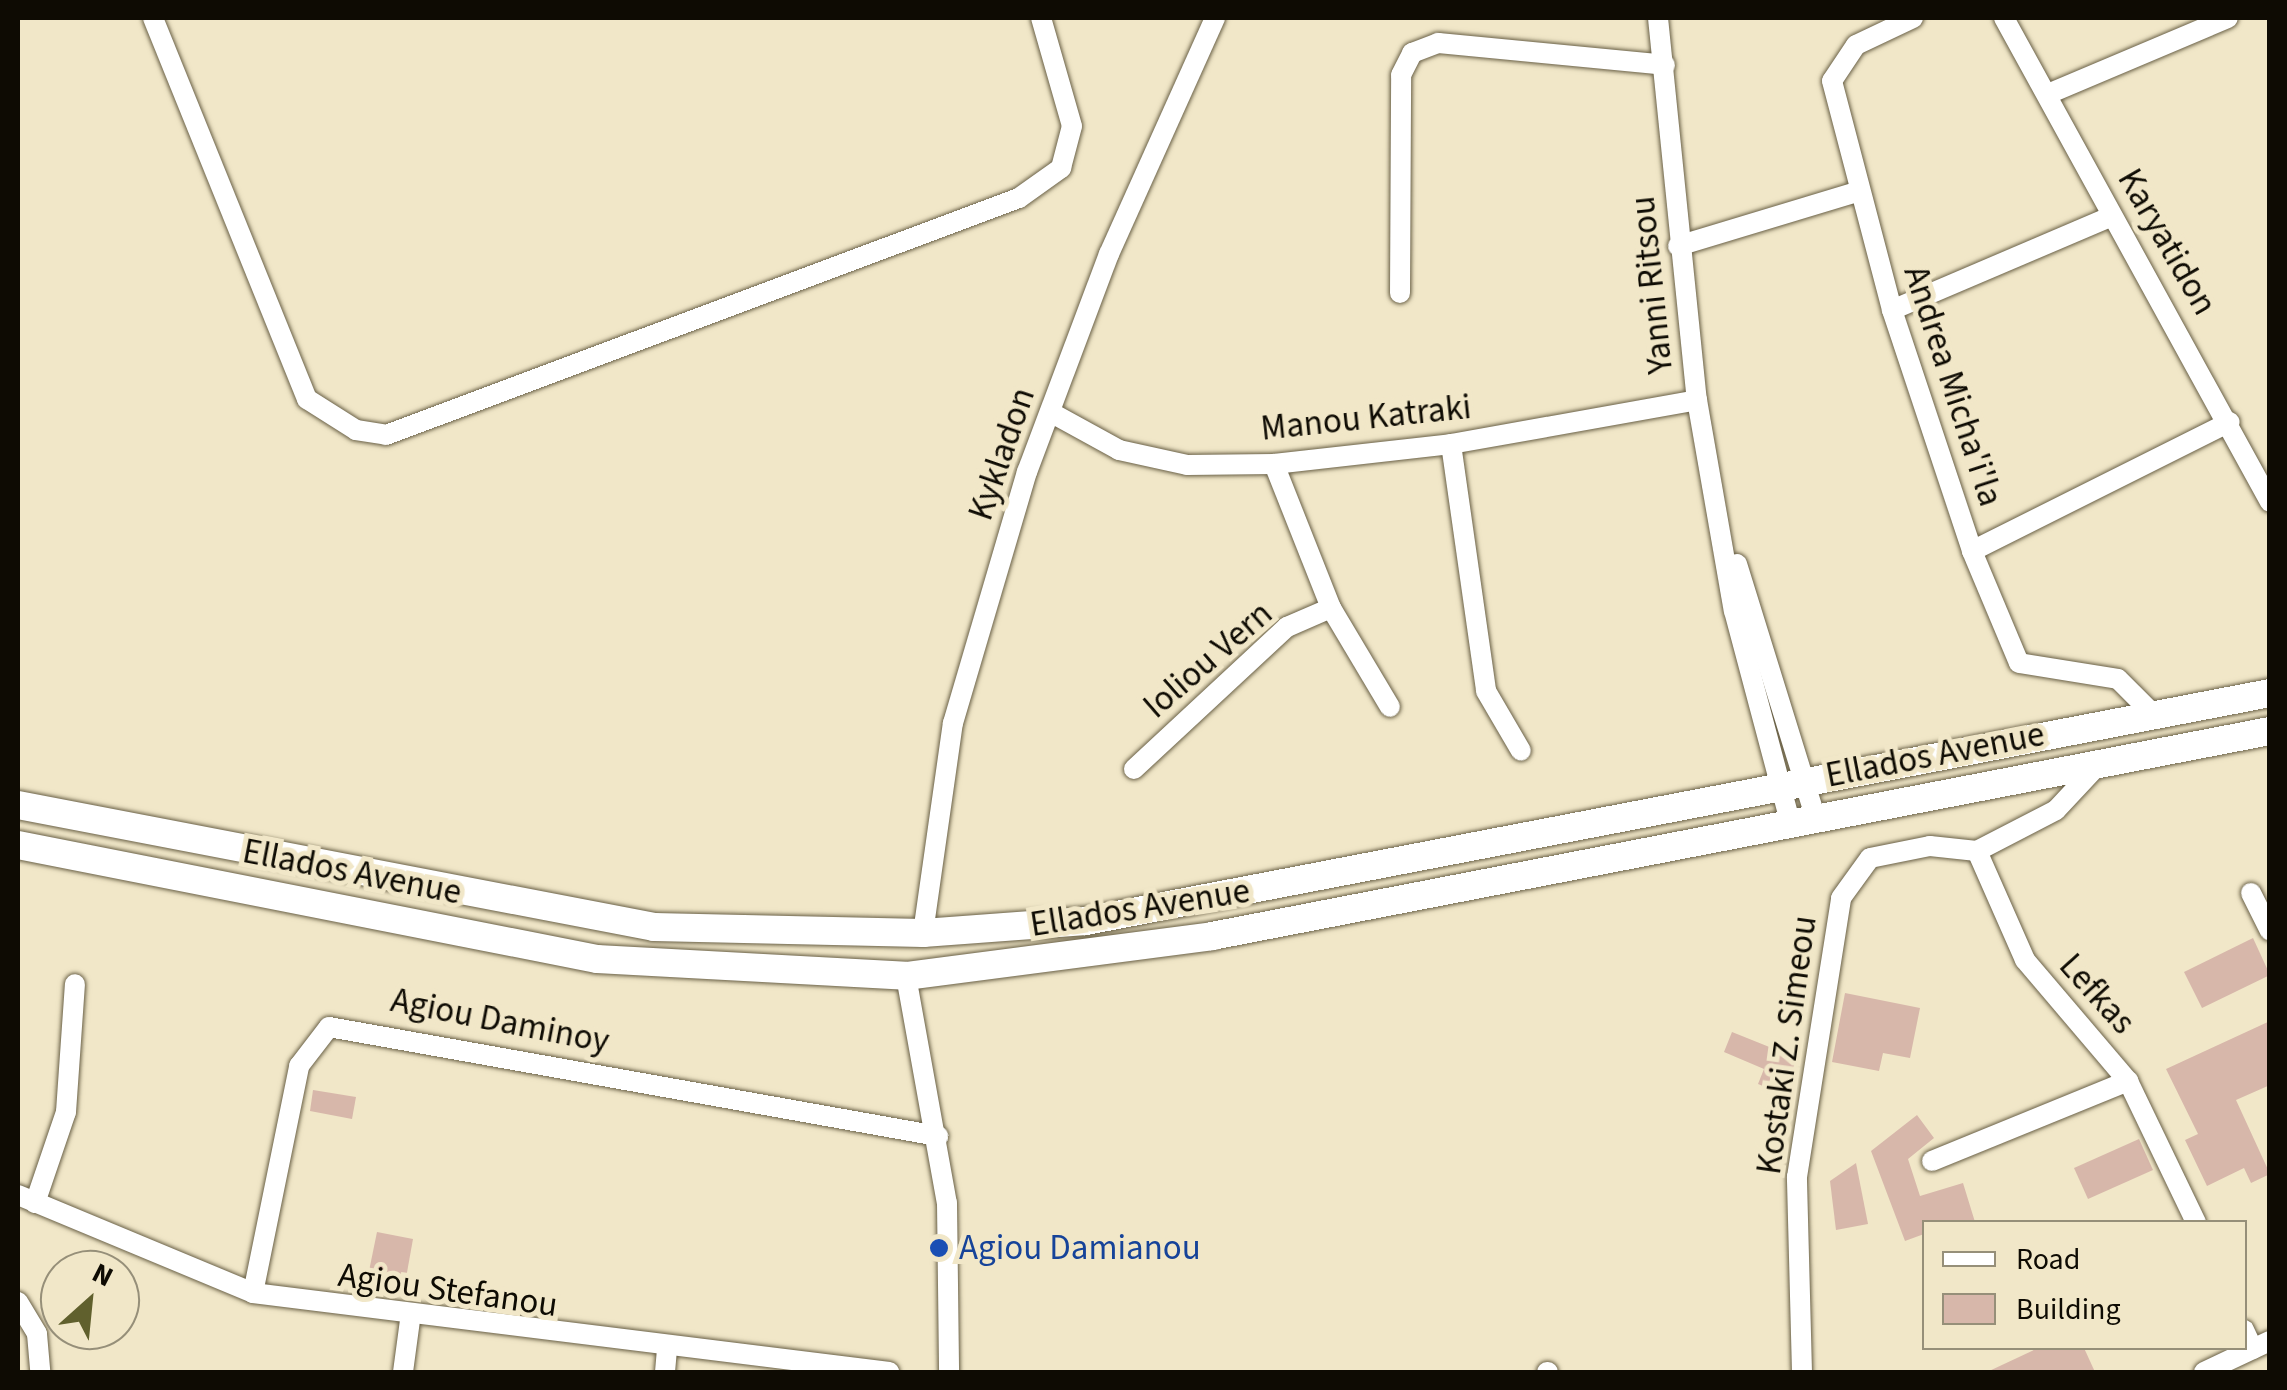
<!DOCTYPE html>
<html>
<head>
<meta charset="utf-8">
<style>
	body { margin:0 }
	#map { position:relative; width:2287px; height:1390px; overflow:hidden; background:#f1e7c8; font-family:"Source Sans 3",sans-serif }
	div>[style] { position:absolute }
	.building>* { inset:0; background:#d7b7aa }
	.roads { filter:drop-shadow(0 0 2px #696046) drop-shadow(0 0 2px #696046) }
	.minor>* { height:20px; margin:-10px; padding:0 10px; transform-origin:10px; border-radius:10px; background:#fff }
	.secondary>* { height:28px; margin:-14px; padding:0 14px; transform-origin:14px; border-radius:14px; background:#fff }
	.dots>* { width:28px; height:28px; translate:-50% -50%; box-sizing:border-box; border:5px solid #f1e7c8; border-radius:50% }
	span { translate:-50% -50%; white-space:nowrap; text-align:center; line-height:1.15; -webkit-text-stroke:10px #f1e7c8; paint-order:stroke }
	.street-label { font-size:35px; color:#0e0b03 }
	.transit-label { font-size:35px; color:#164399 }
	.left { translate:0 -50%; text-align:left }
	.frame { position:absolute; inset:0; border:20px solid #0e0b03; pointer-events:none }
	.legend { position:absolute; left:1922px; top:1220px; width:325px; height:130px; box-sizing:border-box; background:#f1e7c8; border:2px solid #968f79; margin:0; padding:12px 18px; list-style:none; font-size:30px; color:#0e0b03 }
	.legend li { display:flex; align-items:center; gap:20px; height:50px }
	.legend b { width:50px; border:2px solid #968f79 }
	.north { position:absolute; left:40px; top:1250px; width:100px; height:100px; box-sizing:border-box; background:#f1e7c8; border:2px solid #968f79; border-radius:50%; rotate:27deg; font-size:28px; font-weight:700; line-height:40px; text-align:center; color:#0e0b03 }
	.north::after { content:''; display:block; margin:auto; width:35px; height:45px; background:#60602d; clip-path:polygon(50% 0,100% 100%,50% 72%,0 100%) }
</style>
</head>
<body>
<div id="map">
	<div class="building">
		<i style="clip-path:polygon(2253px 938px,2270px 975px,2202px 1008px,2184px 972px)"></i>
		<i style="clip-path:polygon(1845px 993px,1920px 1008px,1910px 1058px,1883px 1053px,1879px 1071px,1832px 1062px)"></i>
		<i style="clip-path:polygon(2270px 1021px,2270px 1085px,2236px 1100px,2270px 1174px,2251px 1183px,2244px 1168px,2207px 1186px,2185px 1140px,2198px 1134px,2166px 1069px)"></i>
		<i style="clip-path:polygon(1732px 1032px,1797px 1058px,1783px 1094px,1758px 1084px,1764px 1069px,1724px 1052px)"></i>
		<i style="clip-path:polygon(313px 1090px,356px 1097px,352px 1119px,310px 1111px)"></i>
		<i style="clip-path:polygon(1917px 1115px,1934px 1138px,1908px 1159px,1920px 1196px,1963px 1183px,1975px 1222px,1924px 1222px,1924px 1234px,1905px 1241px,1871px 1151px)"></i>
		<i style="clip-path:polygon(2139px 1139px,2153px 1170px,2088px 1199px,2074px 1168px)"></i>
		<i style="clip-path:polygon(1856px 1163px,1868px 1224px,1836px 1230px,1830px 1181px)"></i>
		<i style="clip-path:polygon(377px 1232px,413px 1239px,406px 1278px,369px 1271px)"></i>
		<i style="clip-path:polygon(2038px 1348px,2084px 1348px,2095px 1372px,1987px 1372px)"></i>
	</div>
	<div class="roads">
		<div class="minor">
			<i style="left:153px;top:18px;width:411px;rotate:68deg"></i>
			<i style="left:307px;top:399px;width:58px;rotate:32.3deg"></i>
			<i style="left:356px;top:430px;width:30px;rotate:9deg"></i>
			<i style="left:386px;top:435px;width:676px;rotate:-20.53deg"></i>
			<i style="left:1019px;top:198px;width:52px;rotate:-35.5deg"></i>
			<i style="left:1061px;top:168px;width:43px;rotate:-75.3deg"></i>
			<i style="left:1072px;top:126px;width:112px;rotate:-106deg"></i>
			<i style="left:1658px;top:18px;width:384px;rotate:84.2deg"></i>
			<i style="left:1697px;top:400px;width:214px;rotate:80.1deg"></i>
			<i style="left:1734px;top:611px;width:217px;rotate:75.1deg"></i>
			<i style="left:1913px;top:18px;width:63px;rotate:154.7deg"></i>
			<i style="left:1856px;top:45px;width:43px;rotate:123.7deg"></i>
			<i style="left:1832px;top:81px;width:237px;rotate:75.3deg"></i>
			<i style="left:1892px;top:310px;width:254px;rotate:71.6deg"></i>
			<i style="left:1972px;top:551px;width:121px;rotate:67.2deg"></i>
			<i style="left:2019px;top:663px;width:100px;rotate:9.2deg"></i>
			<i style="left:2118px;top:679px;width:51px;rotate:45deg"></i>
			<i style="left:2004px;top:18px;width:552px;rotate:61.21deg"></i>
			<i style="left:2048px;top:94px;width:195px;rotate:-22.9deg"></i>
			<i style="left:1678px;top:246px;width:190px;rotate:-16.8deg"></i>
			<i style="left:1400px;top:293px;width:218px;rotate:-89.7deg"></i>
			<i style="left:1401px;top:75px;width:25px;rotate:-63deg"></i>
			<i style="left:1412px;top:53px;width:28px;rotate:-21deg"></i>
			<i style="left:1438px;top:43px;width:228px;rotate:5.5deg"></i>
			<i style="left:1892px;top:310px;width:239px;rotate:-23.1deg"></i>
			<i style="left:1050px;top:412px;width:79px;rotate:28.8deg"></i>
			<i style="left:1119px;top:450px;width:70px;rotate:12.4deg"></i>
			<i style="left:1187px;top:465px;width:87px;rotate:-0.7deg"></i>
			<i style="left:1274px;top:464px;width:178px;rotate:-6.4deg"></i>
			<i style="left:1451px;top:444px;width:250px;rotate:-10.1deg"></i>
			<i style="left:1451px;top:444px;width:249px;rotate:81.9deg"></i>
			<i style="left:1486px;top:691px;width:69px;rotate:59.7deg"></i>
			<i style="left:1274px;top:464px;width:155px;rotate:68.4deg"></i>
			<i style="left:1331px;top:608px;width:115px;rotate:59.2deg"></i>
			<i style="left:1972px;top:551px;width:288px;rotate:-26.6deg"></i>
			<i style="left:1737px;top:564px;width:264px;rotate:72.8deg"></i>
			<i style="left:1134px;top:769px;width:209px;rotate:-42.9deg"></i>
			<i style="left:1287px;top:627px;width:48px;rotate:-23.4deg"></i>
			<i style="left:1977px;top:851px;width:89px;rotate:-27.4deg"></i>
			<i style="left:2056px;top:810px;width:64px;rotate:-46.9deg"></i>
			<i style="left:2251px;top:893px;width:42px;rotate:63.4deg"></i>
			<i style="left:923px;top:933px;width:212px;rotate:-81.9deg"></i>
			<i style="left:953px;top:723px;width:262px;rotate:-73.6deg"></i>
			<i style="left:1027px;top:472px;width:233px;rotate:-69.4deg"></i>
			<i style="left:1109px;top:254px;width:259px;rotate:-65.8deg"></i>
			<i style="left:906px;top:976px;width:231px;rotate:79.8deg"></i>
			<i style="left:947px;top:1203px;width:169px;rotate:89.3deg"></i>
			<i style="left:1932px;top:1161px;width:212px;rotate:-22.2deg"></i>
			<i style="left:18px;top:1195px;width:255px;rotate:22.6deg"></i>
			<i style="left:253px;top:1293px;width:641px;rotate:7.08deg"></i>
			<i style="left:35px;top:1203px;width:96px;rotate:-71.2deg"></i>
			<i style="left:66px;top:1112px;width:128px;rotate:-86deg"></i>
			<i style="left:253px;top:1293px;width:232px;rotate:-78.5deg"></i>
			<i style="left:299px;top:1066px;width:49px;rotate:-52.4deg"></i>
			<i style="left:329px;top:1027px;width:619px;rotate:10.15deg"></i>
			<i style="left:18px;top:1302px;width:37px;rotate:59deg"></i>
			<i style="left:37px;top:1334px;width:38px;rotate:85deg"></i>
			<i style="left:2244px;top:1330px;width:21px;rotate:65deg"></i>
			<i style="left:403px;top:1372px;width:52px;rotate:-82.3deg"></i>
			<i style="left:665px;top:1372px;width:21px;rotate:-85deg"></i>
			<i style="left:1547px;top:1372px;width:1px"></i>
			<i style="left:1802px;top:1372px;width:195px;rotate:-91.5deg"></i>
			<i style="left:1797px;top:1177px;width:282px;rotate:-81deg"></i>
			<i style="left:1841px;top:898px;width:49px;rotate:-54.1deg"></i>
			<i style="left:1870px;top:858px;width:61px;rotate:-11.3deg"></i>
			<i style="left:1930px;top:846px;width:47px;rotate:6.1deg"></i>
			<i style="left:1977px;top:851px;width:119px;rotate:66.2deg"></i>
			<i style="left:2025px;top:960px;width:159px;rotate:49.6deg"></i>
			<i style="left:2128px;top:1081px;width:157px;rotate:64.3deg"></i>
			<i style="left:2204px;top:1372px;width:73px;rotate:-25.2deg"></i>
		</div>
		<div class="secondary">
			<i style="left:18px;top:805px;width:648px;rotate:10.86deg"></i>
			<i style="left:654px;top:927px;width:269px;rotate:1.3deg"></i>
			<i style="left:923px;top:933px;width:163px;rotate:-4.2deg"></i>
			<i style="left:1086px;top:921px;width:1206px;rotate:-10.9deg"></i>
			<i style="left:18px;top:845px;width:590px;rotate:11.14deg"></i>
			<i style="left:597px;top:959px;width:309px;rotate:3.1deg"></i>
			<i style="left:906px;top:976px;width:309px;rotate:-7.4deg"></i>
			<i style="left:1212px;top:936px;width:1078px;rotate:-10.97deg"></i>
		</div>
	</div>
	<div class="dots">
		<i style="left:939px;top:1248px;background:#1a4fb4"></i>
	</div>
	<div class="street-label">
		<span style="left:2167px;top:242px;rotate:60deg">Karyatidon</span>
		<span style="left:1652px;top:285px;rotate:-96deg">Yanni Ritsou</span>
		<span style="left:1953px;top:386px;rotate:72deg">Andrea Micha'i'la</span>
		<span style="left:1366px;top:418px;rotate:-6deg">Manou Katraki</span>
		<span style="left:1002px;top:454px;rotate:-71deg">Kykladon</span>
		<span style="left:1208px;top:660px;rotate:-41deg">Ioliou Vern</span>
		<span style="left:1935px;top:755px;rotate:-11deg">Ellados Avenue</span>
		<span style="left:352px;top:872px;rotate:11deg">Ellados Avenue</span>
		<span style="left:1140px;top:908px;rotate:-9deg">Ellados Avenue</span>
		<span style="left:2097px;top:994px;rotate:48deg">Lefkas</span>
		<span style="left:500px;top:1021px;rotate:11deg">Agiou Daminoy</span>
		<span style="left:1787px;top:1045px;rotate:-82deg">Kostaki Z. Simeou</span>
		<span style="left:448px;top:1290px;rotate:8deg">Agiou Stefanou</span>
	</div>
	<div class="transit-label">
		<span class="left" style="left:959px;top:1248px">Agiou Damianou</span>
	</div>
	<div class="frame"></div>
	<ul class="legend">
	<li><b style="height:12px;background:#fff"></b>Road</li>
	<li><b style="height:28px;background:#d7b7aa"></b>Building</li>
	</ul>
	<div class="north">N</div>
</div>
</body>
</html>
